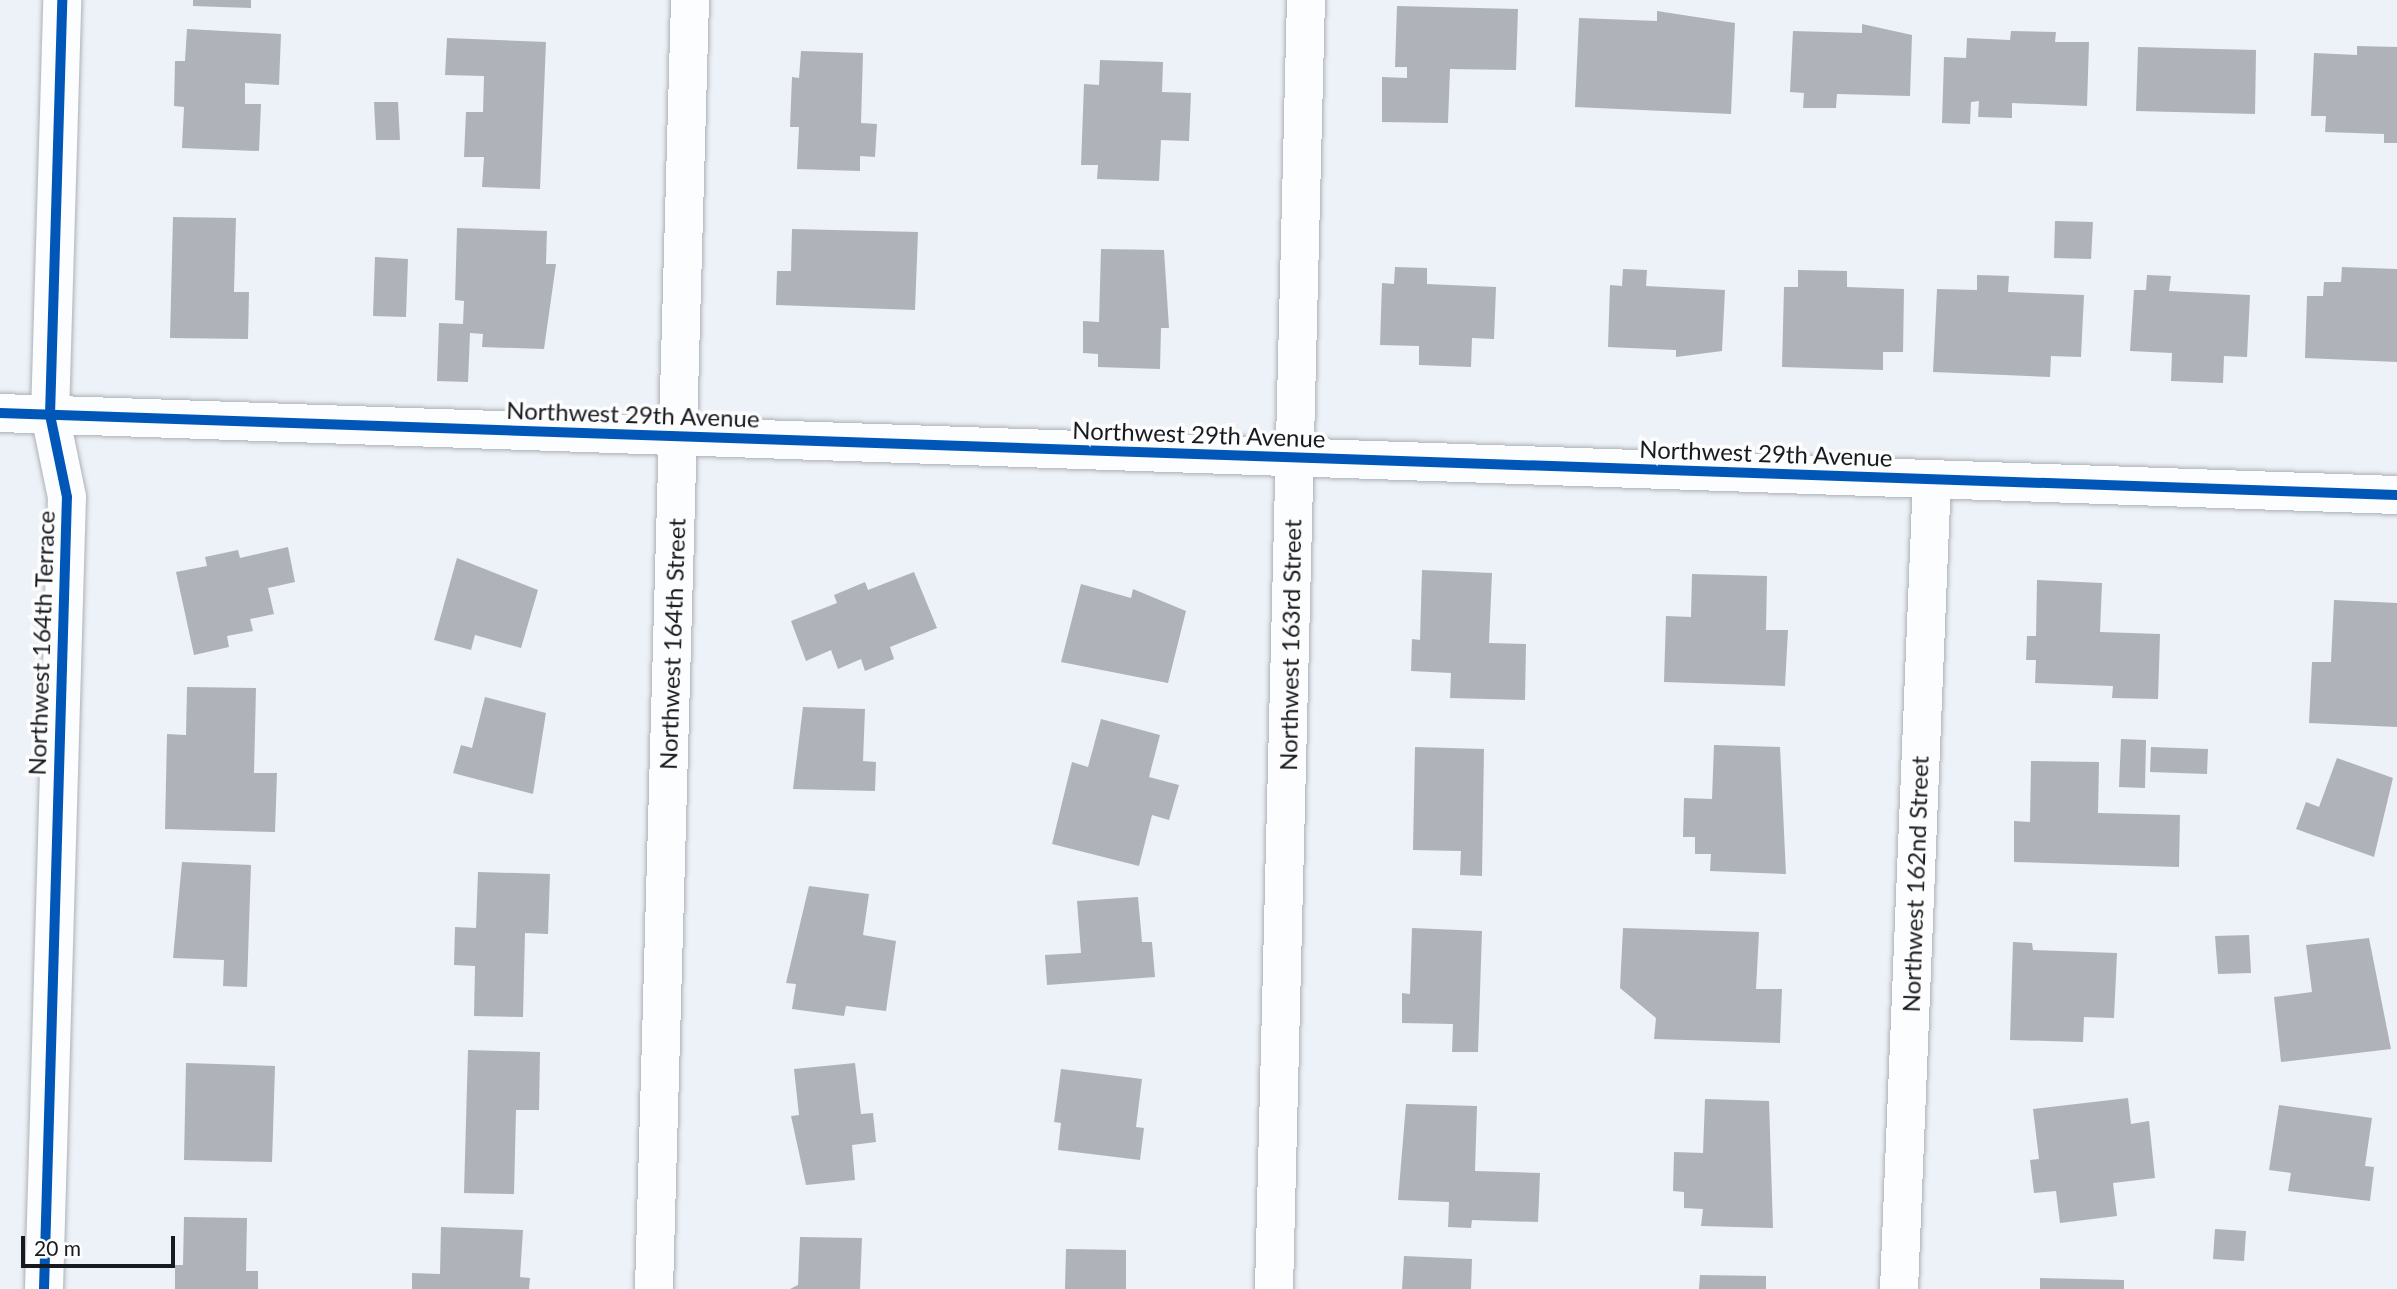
<!DOCTYPE html>
<html>
<head>
<meta charset="utf-8">
<style>
	body { margin:0 }
	#map { position:relative; width:2397px; height:1289px; overflow:hidden; background:#edf1f8; font-family:Lato,sans-serif }
	div>[style] { position:absolute }
	.building>* { inset:0; background:#afb3b9 }
	.roads { filter:drop-shadow(0 0 2px #adb1b7) drop-shadow(0 0 2px #adb1b7) }
	.minor>* { height:38px; margin:-19px; padding:0 19px; transform-origin:19px; border-radius:19px; background:#fcfdfe }
	.cycleway>* { height:10px; margin:-5px; padding:0 5px; transform-origin:5px; border-radius:5px; background:#0057b8 }
	span { translate:-50% -50%; white-space:nowrap; text-align:center; line-height:1.15; -webkit-text-stroke:7px #fdfdfd; paint-order:stroke }
	.street-label { font-size:24px; color:#171a1f }
	.scale { position:absolute; left:21px; top:1236px; width:154px; height:32px; box-sizing:border-box; border:4px solid #171a1f; border-top:0; padding-left:9px; font-size:21px; line-height:24px; white-space:nowrap; color:#171a1f; -webkit-text-stroke:5px #fdfdfd; paint-order:stroke }
</style>
</head>
<body>
<div id="map">
	<div class="building">
		<i style="clip-path:polygon(193px 0,251px 0,251px 8px,193px 6px)"></i>
		<i style="clip-path:polygon(1397px 6px,1518px 9px,1516px 70px,1450px 69px,1448px 123px,1382px 122px,1382px 77px,1407px 78px,1407px 67px,1395px 67px)"></i>
		<i style="clip-path:polygon(1657px 11px,1735px 23px,1731px 114px,1575px 107px,1579px 18px,1657px 21px)"></i>
		<i style="clip-path:polygon(1862px 24px,1912px 35px,1910px 96px,1837px 94px,1836px 108px,1803px 108px,1804px 93px,1790px 92px,1793px 31px,1862px 33px)"></i>
		<i style="clip-path:polygon(187px 29px,281px 34px,279px 85px,245px 83px,245px 104px,261px 104px,259px 151px,182px 148px,184px 107px,174px 106px,175px 61px,185px 61px)"></i>
		<i style="clip-path:polygon(2011px 31px,2056px 32px,2055px 42px,2089px 42px,2087px 106px,2012px 103px,2012px 118px,1978px 117px,1979px 101px,1971px 102px,1970px 124px,1942px 123px,1944px 57px,1966px 58px,1967px 38px,2010px 40px)"></i>
		<i style="clip-path:polygon(447px 38px,546px 42px,540px 189px,482px 187px,484px 157px,464px 157px,466px 112px,483px 112px,484px 76px,445px 75px)"></i>
		<i style="clip-path:polygon(2357px 46px,2397px 47px,2397px 143px,2384px 143px,2384px 134px,2325px 132px,2326px 116px,2311px 116px,2314px 53px,2357px 55px)"></i>
		<i style="clip-path:polygon(2138px 47px,2256px 50px,2255px 114px,2136px 111px)"></i>
		<i style="clip-path:polygon(801px 51px,863px 53px,861px 123px,877px 124px,876px 140px,875px 157px,860px 156px,860px 171px,797px 169px,799px 127px,790px 127px,792px 77px,799px 78px)"></i>
		<i style="clip-path:polygon(1100px 60px,1163px 62px,1162px 92px,1191px 93px,1189px 141px,1161px 140px,1159px 181px,1097px 179px,1098px 165px,1081px 165px,1084px 84px,1099px 85px)"></i>
		<i style="clip-path:polygon(374px 102px,398px 102px,400px 140px,376px 140px)"></i>
		<i style="clip-path:polygon(173px 217px,236px 218px,234px 292px,249px 292px,248px 339px,170px 338px)"></i>
		<i style="clip-path:polygon(2055px 221px,2093px 222px,2091px 259px,2054px 258px)"></i>
		<i style="clip-path:polygon(457px 228px,547px 231px,546px 264px,556px 264px,544px 349px,482px 347px,483px 334px,470px 333px,468px 382px,437px 381px,439px 323px,463px 324px,464px 301px,455px 300px)"></i>
		<i style="clip-path:polygon(792px 229px,918px 232px,915px 310px,776px 305px,777px 271px,791px 271px)"></i>
		<i style="clip-path:polygon(1101px 249px,1164px 250px,1169px 328px,1161px 328px,1160px 369px,1098px 367px,1098px 354px,1083px 353px,1083px 321px,1099px 322px)"></i>
		<i style="clip-path:polygon(375px 257px,408px 259px,406px 317px,373px 316px)"></i>
		<i style="clip-path:polygon(1395px 267px,1427px 268px,1427px 284px,1496px 287px,1494px 339px,1472px 338px,1471px 367px,1419px 365px,1419px 346px,1380px 345px,1382px 283px,1394px 284px)"></i>
		<i style="clip-path:polygon(2342px 267px,2397px 269px,2397px 362px,2305px 358px,2307px 296px,2323px 296px,2324px 282px,2341px 282px)"></i>
		<i style="clip-path:polygon(1623px 269px,1647px 270px,1646px 286px,1725px 290px,1722px 351px,1676px 357px,1676px 350px,1608px 347px,1610px 285px,1622px 286px)"></i>
		<i style="clip-path:polygon(1798px 270px,1847px 271px,1847px 287px,1904px 289px,1903px 352px,1883px 352px,1883px 370px,1782px 367px,1784px 287px,1798px 287px)"></i>
		<i style="clip-path:polygon(1977px 275px,2009px 276px,2008px 292px,2084px 295px,2081px 357px,2051px 356px,2050px 377px,1933px 372px,1937px 289px,1977px 290px)"></i>
		<i style="clip-path:polygon(2147px 275px,2171px 276px,2169px 291px,2250px 295px,2247px 357px,2224px 356px,2223px 383px,2171px 381px,2172px 353px,2130px 351px,2134px 290px,2146px 290px)"></i>
		<i style="clip-path:polygon(288px 547px,295px 582px,268px 588px,274px 614px,250px 619px,253px 631px,227px 636px,229px 647px,194px 655px,176px 572px,207px 566px,205px 557px,238px 550px,240px 558px)"></i>
		<i style="clip-path:polygon(457px 558px,538px 590px,521px 648px,475px 635px,471px 650px,434px 640px)"></i>
		<i style="clip-path:polygon(1422px 570px,1492px 573px,1489px 643px,1526px 644px,1525px 700px,1450px 698px,1451px 673px,1411px 671px,1412px 639px,1420px 640px)"></i>
		<i style="clip-path:polygon(914px 572px,937px 628px,890px 647px,894px 659px,865px 671px,861px 659px,838px 669px,831px 650px,806px 661px,791px 621px,837px 603px,834px 595px,865px 582px,868px 590px)"></i>
		<i style="clip-path:polygon(1692px 574px,1767px 576px,1766px 630px,1788px 630px,1785px 686px,1664px 682px,1666px 616px,1691px 617px)"></i>
		<i style="clip-path:polygon(2037px 580px,2102px 583px,2100px 632px,2160px 634px,2158px 699px,2112px 698px,2113px 686px,2035px 683px,2036px 660px,2026px 660px,2027px 636px,2036px 636px)"></i>
		<i style="clip-path:polygon(1081px 584px,1131px 598px,1133px 589px,1186px 611px,1168px 683px,1061px 662px)"></i>
		<i style="clip-path:polygon(2334px 600px,2397px 603px,2397px 727px,2309px 723px,2312px 662px,2331px 662px)"></i>
		<i style="clip-path:polygon(187px 687px,256px 688px,254px 773px,277px 773px,275px 832px,165px 829px,167px 734px,186px 735px)"></i>
		<i style="clip-path:polygon(485px 697px,546px 713px,533px 794px,453px 773px,461px 745px,472px 748px)"></i>
		<i style="clip-path:polygon(803px 707px,865px 709px,863px 761px,876px 762px,875px 791px,793px 789px)"></i>
		<i style="clip-path:polygon(1101px 719px,1160px 735px,1149px 777px,1179px 785px,1169px 820px,1152px 815px,1139px 866px,1052px 844px,1072px 762px,1088px 767px)"></i>
		<i style="clip-path:polygon(2121px 739px,2146px 740px,2145px 788px,2119px 787px)"></i>
		<i style="clip-path:polygon(1714px 745px,1780px 747px,1786px 874px,1710px 871px,1711px 854px,1695px 854px,1695px 837px,1683px 837px,1684px 798px,1712px 799px)"></i>
		<i style="clip-path:polygon(1415px 747px,1484px 749px,1482px 876px,1460px 875px,1461px 851px,1413px 850px)"></i>
		<i style="clip-path:polygon(2151px 747px,2208px 749px,2207px 774px,2150px 772px)"></i>
		<i style="clip-path:polygon(2337px 758px,2393px 778px,2374px 857px,2296px 829px,2306px 802px,2319px 807px)"></i>
		<i style="clip-path:polygon(2031px 761px,2099px 762px,2098px 813px,2180px 815px,2179px 867px,2014px 862px,2014px 821px,2030px 822px)"></i>
		<i style="clip-path:polygon(182px 862px,251px 865px,247px 987px,223px 986px,224px 960px,173px 958px)"></i>
		<i style="clip-path:polygon(478px 872px,550px 874px,548px 934px,525px 933px,523px 1017px,474px 1016px,475px 966px,454px 965px,455px 927px,476px 928px)"></i>
		<i style="clip-path:polygon(809px 886px,869px 894px,863px 935px,896px 941px,886px 1011px,846px 1006px,844px 1016px,792px 1009px,796px 984px,786px 983px)"></i>
		<i style="clip-path:polygon(1138px 897px,1142px 942px,1152px 942px,1155px 977px,1047px 985px,1045px 955px,1081px 953px,1077px 901px)"></i>
		<i style="clip-path:polygon(1412px 928px,1482px 931px,1478px 1052px,1452px 1052px,1453px 1024px,1402px 1023px,1402px 993px,1410px 994px)"></i>
		<i style="clip-path:polygon(1623px 928px,1759px 932px,1756px 989px,1782px 989px,1780px 1043px,1654px 1039px,1656px 1018px,1620px 988px)"></i>
		<i style="clip-path:polygon(2249px 935px,2251px 973px,2218px 974px,2215px 936px)"></i>
		<i style="clip-path:polygon(2369px 938px,2391px 1049px,2281px 1062px,2274px 997px,2312px 992px,2306px 945px)"></i>
		<i style="clip-path:polygon(2013px 942px,2032px 943px,2033px 950px,2117px 953px,2114px 1018px,2084px 1017px,2083px 1042px,2010px 1040px)"></i>
		<i style="clip-path:polygon(468px 1050px,540px 1052px,539px 1110px,516px 1110px,514px 1194px,464px 1193px)"></i>
		<i style="clip-path:polygon(186px 1063px,275px 1066px,272px 1162px,184px 1160px)"></i>
		<i style="clip-path:polygon(855px 1063px,861px 1114px,873px 1113px,876px 1142px,852px 1145px,855px 1180px,806px 1185px,791px 1116px,799px 1115px,794px 1069px)"></i>
		<i style="clip-path:polygon(1061px 1069px,1142px 1079px,1136px 1127px,1144px 1128px,1140px 1160px,1058px 1150px,1061px 1123px,1054px 1122px)"></i>
		<i style="clip-path:polygon(2128px 1098px,2131px 1124px,2149px 1121px,2155px 1178px,2113px 1183px,2117px 1216px,2060px 1223px,2056px 1191px,2034px 1193px,2030px 1160px,2039px 1159px,2033px 1109px)"></i>
		<i style="clip-path:polygon(1705px 1099px,1769px 1101px,1773px 1228px,1701px 1226px,1703px 1209px,1684px 1208px,1684px 1192px,1673px 1191px,1674px 1152px,1703px 1153px)"></i>
		<i style="clip-path:polygon(1406px 1104px,1477px 1106px,1475px 1171px,1540px 1173px,1538px 1222px,1472px 1220px,1471px 1228px,1448px 1227px,1449px 1202px,1398px 1200px)"></i>
		<i style="clip-path:polygon(2279px 1105px,2372px 1118px,2365px 1166px,2374px 1167px,2370px 1201px,2288px 1191px,2291px 1173px,2269px 1170px)"></i>
		<i style="clip-path:polygon(184px 1217px,247px 1218px,246px 1271px,258px 1271px,258px 1289px,175px 1289px,175px 1265px,183px 1265px)"></i>
		<i style="clip-path:polygon(441px 1227px,523px 1230px,520px 1277px,530px 1278px,529px 1289px,412px 1289px,412px 1273px,440px 1274px)"></i>
		<i style="clip-path:polygon(2215px 1229px,2246px 1231px,2244px 1261px,2213px 1259px)"></i>
		<i style="clip-path:polygon(800px 1237px,862px 1238px,860px 1289px,790px 1289px,798px 1285px)"></i>
		<i style="clip-path:polygon(1066px 1249px,1126px 1250px,1126px 1289px,1065px 1289px)"></i>
		<i style="clip-path:polygon(1404px 1256px,1472px 1259px,1471px 1289px,1402px 1289px)"></i>
		<i style="clip-path:polygon(1700px 1275px,1766px 1276px,1766px 1289px,1699px 1289px)"></i>
		<i style="clip-path:polygon(2040px 1278px,2124px 1280px,2124px 1289px,2040px 1289px)"></i>
	</div>
	<div class="roads">
		<div class="minor">
			<i style="left:0;top:413px;width:2398px;rotate:1.96deg"></i>
			<i style="left:44px;top:1289px;width:792px;rotate:-88.34deg"></i>
			<i style="left:67px;top:497px;width:84px;rotate:-101.7deg"></i>
			<i style="left:50px;top:415px;width:415px;rotate:-88.3deg"></i>
			<i style="left:654px;top:1289px;width:1290px;rotate:-88.4deg"></i>
			<i style="left:1274px;top:1289px;width:1289px;rotate:-88.58deg"></i>
			<i style="left:1899px;top:1289px;width:811px;rotate:-87.67deg"></i>
		</div>
	</div>
	<div class="cycleway">
		<i style="left:0;top:413px;width:2398px;rotate:1.96deg"></i>
		<i style="left:44px;top:1289px;width:792px;rotate:-88.34deg"></i>
		<i style="left:67px;top:497px;width:84px;rotate:-101.7deg"></i>
		<i style="left:50px;top:415px;width:415px;rotate:-88.3deg"></i>
	</div>
	<div class="street-label">
		<span style="left:633px;top:414px;rotate:2deg">Northwest 29th Avenue</span>
		<span style="left:1199px;top:434px;rotate:2deg">Northwest 29th Avenue</span>
		<span style="left:1766px;top:453px;rotate:2deg">Northwest 29th Avenue</span>
		<span style="left:41px;top:643px;rotate:-88deg">Northwest 164th Terrace</span>
		<span style="left:672px;top:644px;rotate:-88deg">Northwest 164th Street</span>
		<span style="left:1290px;top:645px;rotate:-89deg">Northwest 163rd Street</span>
		<span style="left:1915px;top:884px;rotate:-88deg">Northwest 162nd Street</span>
	</div>
	<div class="scale">20 m</div>
</div>
</body>
</html>
